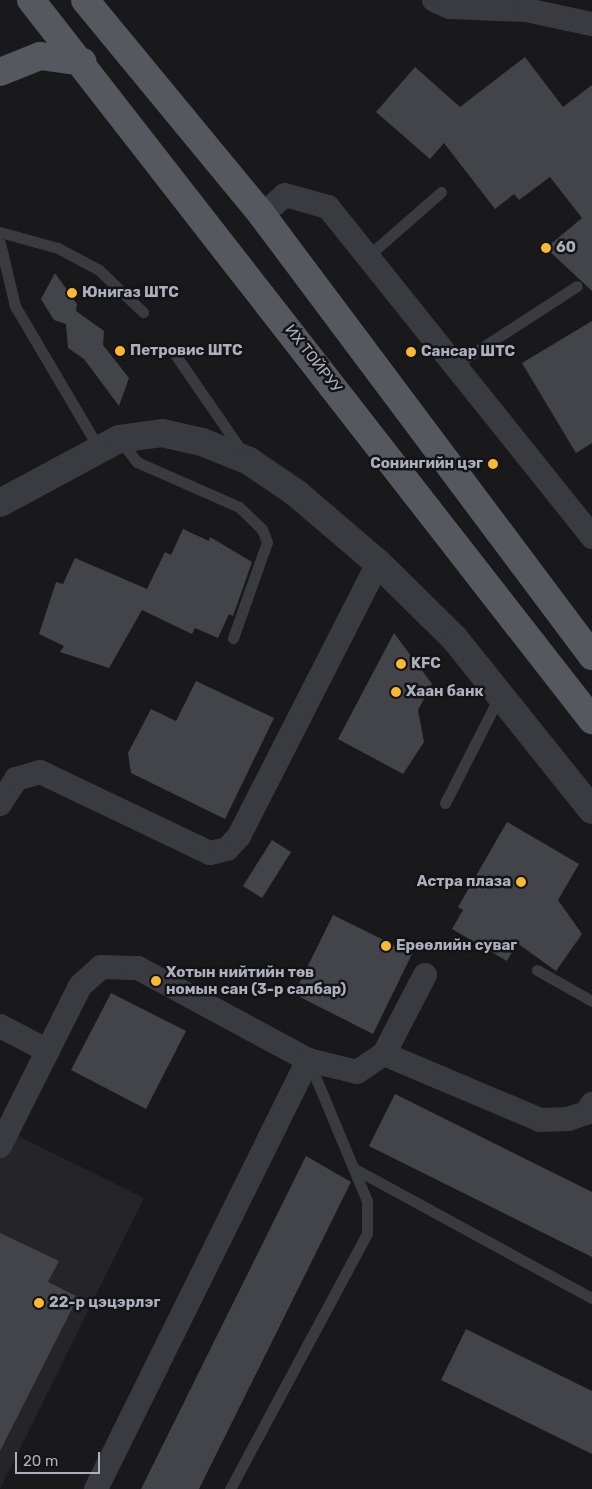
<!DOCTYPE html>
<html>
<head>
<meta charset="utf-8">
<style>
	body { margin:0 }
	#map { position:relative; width:592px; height:1489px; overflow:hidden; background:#19191c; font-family:Rubik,sans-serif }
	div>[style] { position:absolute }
	.built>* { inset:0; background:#252529 }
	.building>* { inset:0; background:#434449 }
	.service>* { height:11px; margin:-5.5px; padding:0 5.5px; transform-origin:5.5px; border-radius:5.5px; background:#3a3b41 }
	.minor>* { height:24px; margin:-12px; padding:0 12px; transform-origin:12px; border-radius:12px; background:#3a3b41 }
	.tertiary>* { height:28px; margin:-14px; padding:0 14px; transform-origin:14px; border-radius:14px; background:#3a3b41 }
	.primary>* { height:28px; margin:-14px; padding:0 14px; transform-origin:14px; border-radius:14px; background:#565860 }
	.dots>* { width:14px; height:14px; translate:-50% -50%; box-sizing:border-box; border:2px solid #141417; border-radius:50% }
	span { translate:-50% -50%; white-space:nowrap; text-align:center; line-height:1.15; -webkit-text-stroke:5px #141417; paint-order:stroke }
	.poi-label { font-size:15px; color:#abb0bc; font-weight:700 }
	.left { translate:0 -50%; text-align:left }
	.right { translate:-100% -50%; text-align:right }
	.street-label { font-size:15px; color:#abb0bc }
	.scale { position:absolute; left:15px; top:1452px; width:85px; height:22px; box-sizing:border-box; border:2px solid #abb0bc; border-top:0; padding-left:6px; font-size:15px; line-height:18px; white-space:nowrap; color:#abb0bc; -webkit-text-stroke:4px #141417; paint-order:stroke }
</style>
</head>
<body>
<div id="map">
	<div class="built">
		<i style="clip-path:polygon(0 1127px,144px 1198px,0 1489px)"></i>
	</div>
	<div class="building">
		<i style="clip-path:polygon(525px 57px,563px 107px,592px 85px,592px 291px,546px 248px,582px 218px,550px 177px,519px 200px,514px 194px,495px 209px,444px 143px,430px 159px,376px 112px,415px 67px,460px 107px)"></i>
		<i style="clip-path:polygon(55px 273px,77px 304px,76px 311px,104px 331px,103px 345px,129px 378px,119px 406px,84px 359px,68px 348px,66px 324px,54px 320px,41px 299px)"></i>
		<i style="clip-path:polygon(592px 321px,592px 443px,576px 453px,522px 363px)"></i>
		<i style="clip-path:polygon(183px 529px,209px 541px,210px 537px,252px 562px,233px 616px,229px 614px,218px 638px,195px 628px,192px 634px,142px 610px,109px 668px,60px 652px,64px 646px,39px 634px,56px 582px,63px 584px,75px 558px,147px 589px,165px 552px,171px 555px)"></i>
		<i style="clip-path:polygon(394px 633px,432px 684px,418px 710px,424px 742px,403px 774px,338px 739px)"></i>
		<i style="clip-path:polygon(196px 681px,274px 718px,225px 819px,131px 773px,128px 753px,151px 709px,176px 721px)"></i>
		<i style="clip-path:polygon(507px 822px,579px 864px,558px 900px,582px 934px,556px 971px,517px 943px,507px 961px,452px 929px,463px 910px,458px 907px)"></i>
		<i style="clip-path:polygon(272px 840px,291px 852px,262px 898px,243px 886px)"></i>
		<i style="clip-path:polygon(333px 915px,412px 954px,373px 1034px,294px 994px)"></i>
		<i style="clip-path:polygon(111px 993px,186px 1031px,146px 1109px,71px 1070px)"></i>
		<i style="clip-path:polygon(395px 1094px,592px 1192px,592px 1257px,369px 1146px)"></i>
		<i style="clip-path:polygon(306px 1156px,351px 1182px,199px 1489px,141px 1489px)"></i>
		<i style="clip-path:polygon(0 1233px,59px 1261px,48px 1282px,78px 1297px,0 1451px)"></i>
		<i style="clip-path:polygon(466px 1329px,592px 1391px,592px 1454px,441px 1380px)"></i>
	</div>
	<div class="service">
		<i style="left:0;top:232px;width:60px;rotate:15.4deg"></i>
		<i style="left:58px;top:248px;width:47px;rotate:28.2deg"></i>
		<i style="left:99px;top:270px;width:61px;rotate:43.7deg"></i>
		<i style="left:0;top:243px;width:65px;rotate:76.6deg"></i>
		<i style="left:15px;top:306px;width:164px;rotate:59.5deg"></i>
		<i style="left:368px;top:256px;width:97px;rotate:-41.2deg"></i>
		<i style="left:172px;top:350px;width:125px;rotate:55.4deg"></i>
		<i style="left:455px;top:365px;width:145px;rotate:-32.9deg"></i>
		<i style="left:119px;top:439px;width:29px;rotate:52deg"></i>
		<i style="left:137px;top:462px;width:111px;rotate:23.8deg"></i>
		<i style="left:239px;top:507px;width:32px;rotate:44deg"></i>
		<i style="left:262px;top:529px;width:14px;rotate:69deg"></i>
		<i style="left:267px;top:542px;width:102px;rotate:109.5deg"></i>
		<i style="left:445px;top:803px;width:121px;rotate:-63deg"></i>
		<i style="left:537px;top:970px;width:63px;rotate:29.4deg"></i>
		<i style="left:355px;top:1169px;width:270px;rotate:28.6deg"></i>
		<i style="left:230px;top:1489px;width:290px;rotate:-61.8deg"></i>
		<i style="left:367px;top:1233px;width:32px;rotate:-90deg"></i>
		<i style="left:367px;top:1201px;width:151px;rotate:-112.6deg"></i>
	</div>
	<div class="minor">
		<i style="left:434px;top:0;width:17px;rotate:24deg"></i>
		<i style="left:450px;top:7px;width:76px;rotate:2.3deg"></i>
		<i style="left:526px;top:10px;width:67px;rotate:12deg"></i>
		<i style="left:262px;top:215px;width:30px;rotate:-41deg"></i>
		<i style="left:285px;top:195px;width:45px;rotate:15.6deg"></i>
		<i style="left:328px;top:207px;width:423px;rotate:51.3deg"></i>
		<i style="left:0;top:804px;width:30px;rotate:-57deg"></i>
		<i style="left:16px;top:779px;width:25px;rotate:-16deg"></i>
		<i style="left:40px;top:772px;width:176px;rotate:25.5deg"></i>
		<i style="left:199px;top:848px;width:12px;rotate:24deg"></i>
		<i style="left:210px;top:853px;width:17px;rotate:-13deg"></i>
		<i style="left:227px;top:849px;width:18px;rotate:-47deg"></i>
		<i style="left:239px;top:836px;width:306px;rotate:-63deg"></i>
		<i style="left:0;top:1026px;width:54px;rotate:27.5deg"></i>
		<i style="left:384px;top:1054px;width:169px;rotate:22.9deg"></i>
		<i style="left:540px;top:1120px;width:28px;rotate:-2deg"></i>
		<i style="left:568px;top:1119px;width:19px;rotate:-18deg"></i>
		<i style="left:586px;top:1113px;width:11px;rotate:-56deg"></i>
		<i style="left:0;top:1146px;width:179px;rotate:-63.4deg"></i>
		<i style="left:80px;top:986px;width:28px;rotate:-42deg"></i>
		<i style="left:101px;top:967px;width:37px;rotate:2deg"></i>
		<i style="left:138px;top:968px;width:193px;rotate:28.4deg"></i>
		<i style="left:308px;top:1060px;width:50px;rotate:13.8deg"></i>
		<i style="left:357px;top:1072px;width:32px;rotate:-34deg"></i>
		<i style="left:384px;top:1054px;width:89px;rotate:-62.6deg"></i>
		<i style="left:96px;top:1489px;width:479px;rotate:-63.7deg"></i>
	</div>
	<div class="tertiary">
		<i style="left:0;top:503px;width:135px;rotate:-28.3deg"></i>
		<i style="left:119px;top:439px;width:43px;rotate:-7.9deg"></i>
		<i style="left:162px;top:433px;width:41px;rotate:12.7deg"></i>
		<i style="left:202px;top:442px;width:51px;rotate:22deg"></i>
		<i style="left:249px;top:461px;width:57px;rotate:34.2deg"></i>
		<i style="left:296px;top:493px;width:108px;rotate:40.5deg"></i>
		<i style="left:378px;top:563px;width:108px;rotate:44.6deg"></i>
		<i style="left:455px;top:639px;width:219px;rotate:51.3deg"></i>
	</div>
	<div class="primary">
		<i style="left:31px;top:0;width:913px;rotate:52.08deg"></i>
		<i style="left:85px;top:0;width:278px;rotate:50.5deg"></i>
		<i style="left:262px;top:215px;width:551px;rotate:53.19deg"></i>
		<i style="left:0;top:72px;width:43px;rotate:-21.8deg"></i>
		<i style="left:40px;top:56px;width:43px;rotate:7.9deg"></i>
	</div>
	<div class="dots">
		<i style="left:546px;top:248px;background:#fbb832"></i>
		<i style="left:72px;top:293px;background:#fbb832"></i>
		<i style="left:120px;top:351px;background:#fbb832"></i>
		<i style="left:411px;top:352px;background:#fbb832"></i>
		<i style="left:493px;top:464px;background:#fbb832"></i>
		<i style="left:401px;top:664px;background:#fbb832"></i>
		<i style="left:396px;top:692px;background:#fbb832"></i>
		<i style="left:521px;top:882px;background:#fbb832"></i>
		<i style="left:386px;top:946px;background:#fbb832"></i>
		<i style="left:156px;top:981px;background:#fbb832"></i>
		<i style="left:39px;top:1303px;background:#fbb832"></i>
	</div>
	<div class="poi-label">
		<span class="left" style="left:556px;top:248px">60</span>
		<span class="left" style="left:82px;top:293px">Юнигаз ШТС</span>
		<span class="left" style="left:130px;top:351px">Петровис ШТС</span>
		<span class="left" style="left:421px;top:352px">Сансар ШТС</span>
		<span class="right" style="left:483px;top:464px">Сонингийн цэг</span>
		<span class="left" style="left:411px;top:664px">KFC</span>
		<span class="left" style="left:406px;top:692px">Хаан банк</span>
		<span class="right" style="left:511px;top:882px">Астра плаза</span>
		<span class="left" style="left:396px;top:946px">Ерөөлийн суваг</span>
		<span class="left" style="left:166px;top:981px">Хотын нийтийн төв<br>номын сан (3-р салбар)</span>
		<span class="left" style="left:49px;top:1303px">22-р цэцэрлэг</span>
	</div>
	<div class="street-label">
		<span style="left:313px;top:359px;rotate:52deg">ИХ ТОЙРУУ</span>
	</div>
	<div class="scale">20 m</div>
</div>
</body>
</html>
